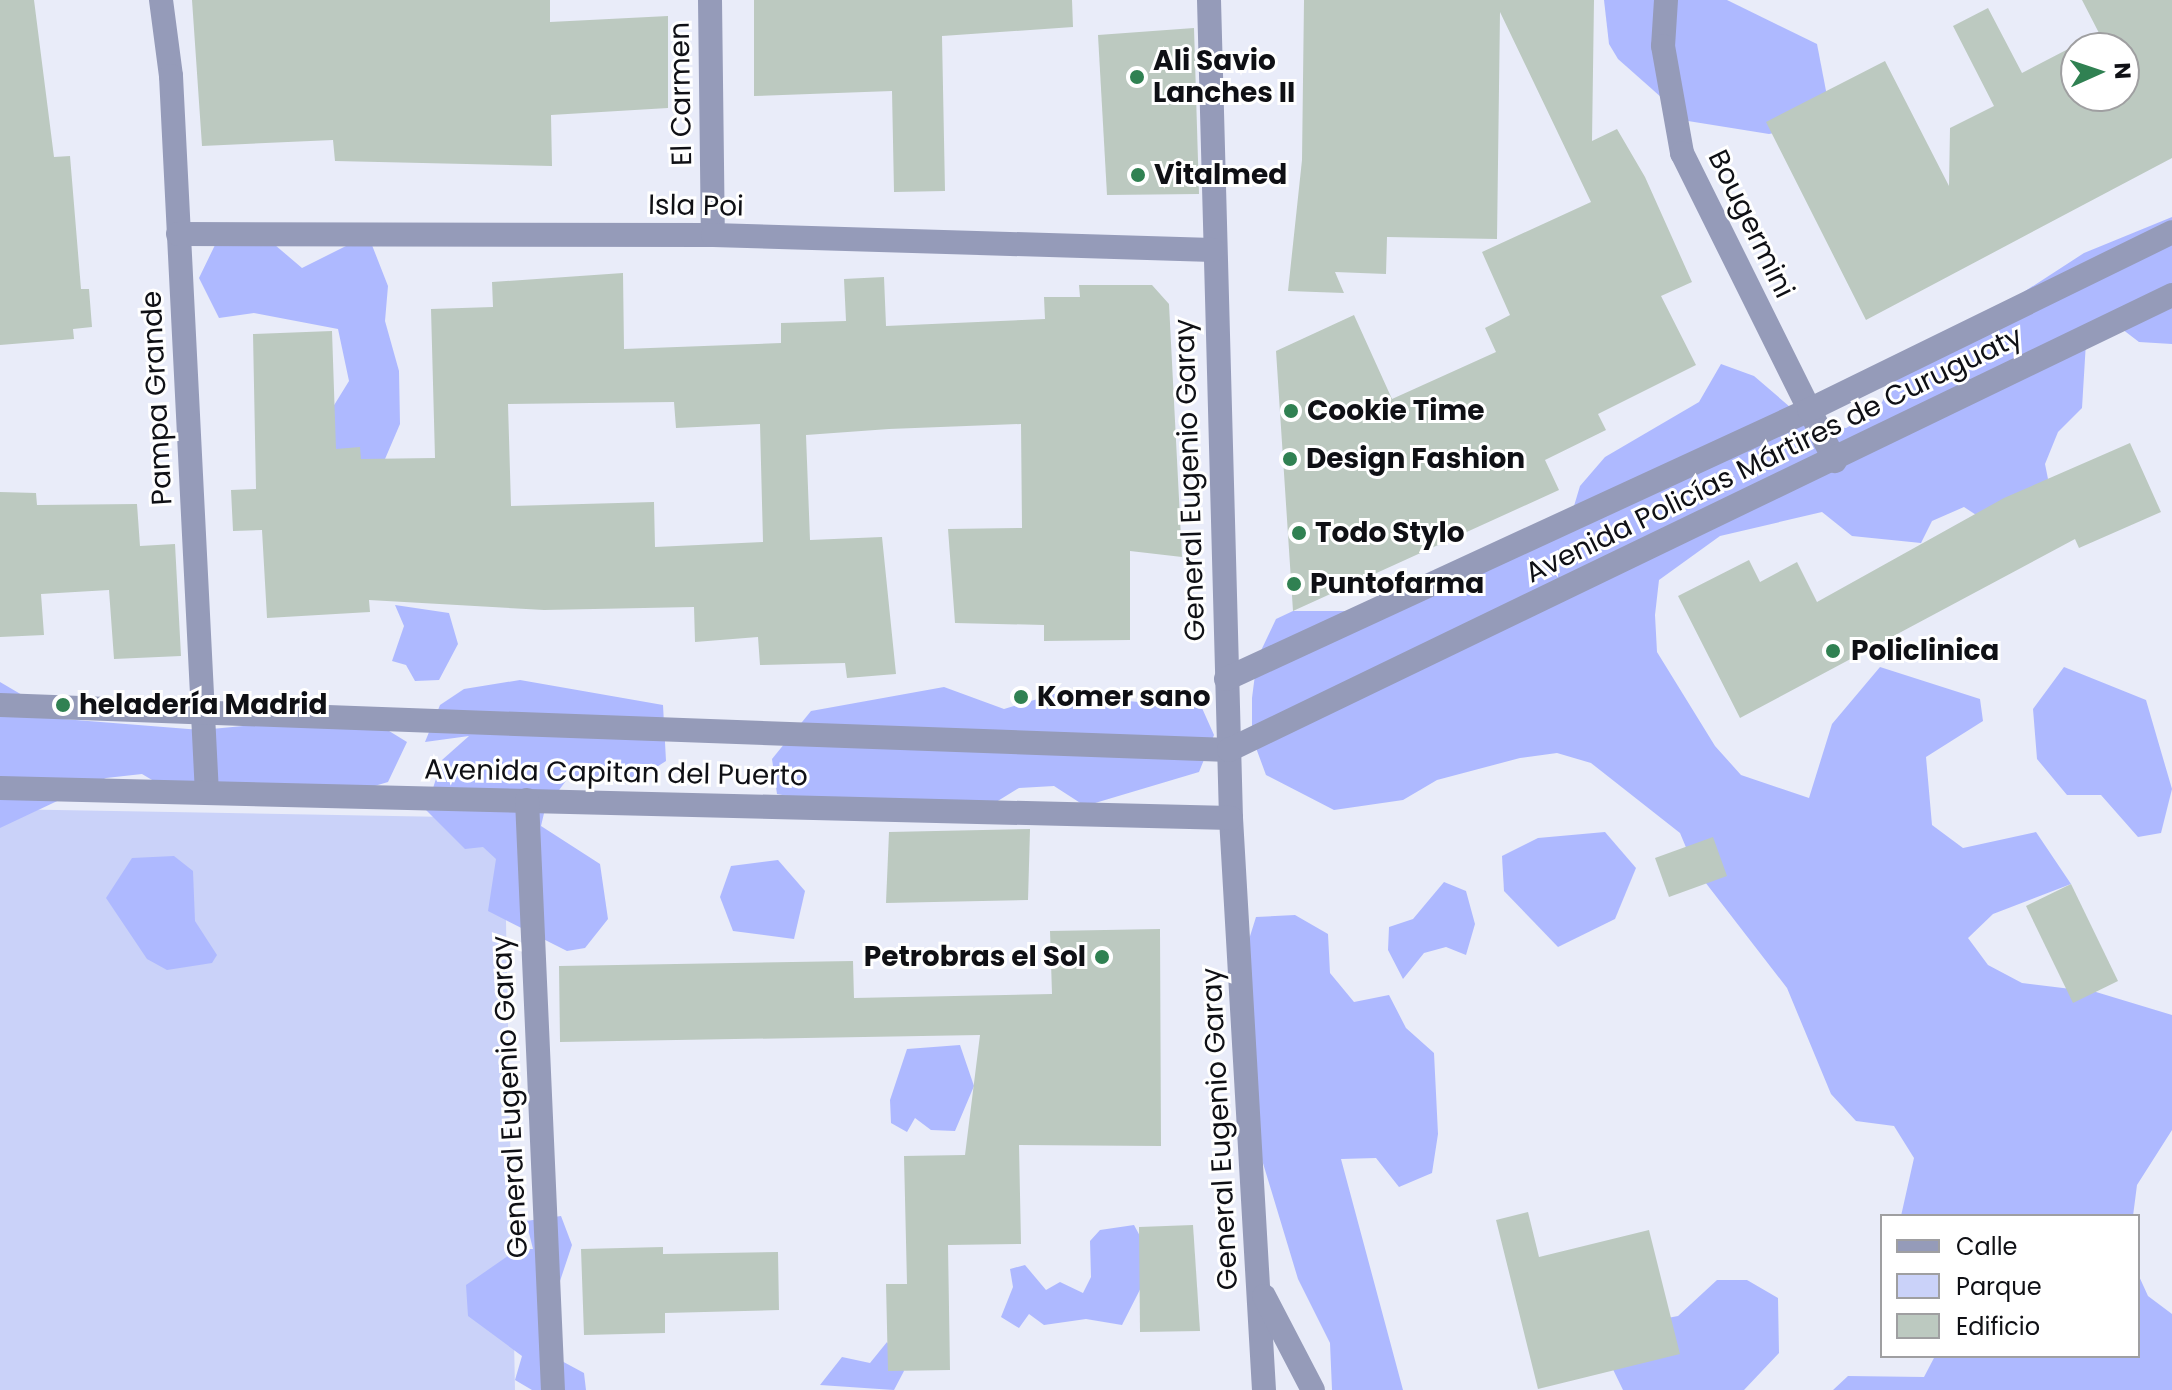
<!DOCTYPE html>
<html>
<head>
<meta charset="utf-8">
<style>
	body { margin:0 }
	#map { position:relative; width:2172px; height:1390px; overflow:hidden; background:#e9ecf9; font-family:Poppins,sans-serif }
	div>[style] { position:absolute }
	.green>* { inset:0; background:#cad2f9 }
	.forest>* { inset:0; background:#aeb9ff }
	.building>* { inset:0; background:#bcc9c0 }
	.minor>* { height:24px; margin:-12px; padding:0 12px; transform-origin:12px; border-radius:12px; background:#959bb9 }
	.dots>* { width:22px; height:22px; translate:-50% -50%; box-sizing:border-box; border:4px solid #fff; border-radius:50% }
	span { translate:-50% -50%; white-space:nowrap; text-align:center; line-height:1.15; -webkit-text-stroke:6px #fff; paint-order:stroke }
	.poi-label { font-size:28px; color:#0f1015; font-weight:700 }
	.left { translate:0 -50%; text-align:left }
	.right { translate:-100% -50%; text-align:right }
	.street-label { font-size:28px; color:#0f1015 }
	.legend { position:absolute; left:1880px; top:1214px; width:260px; height:144px; box-sizing:border-box; background:#fff; border:2px solid #9f9fa1; margin:0; padding:10px 14px; list-style:none; font-size:24px; color:#0f1015 }
	.legend li { display:flex; align-items:center; gap:16px; height:40px }
	.legend b { width:40px; border:2px solid #9f9fa1 }
	.north { position:absolute; left:2060px; top:32px; width:80px; height:80px; box-sizing:border-box; background:#fff; border:2px solid #9f9fa1; border-radius:50%; rotate:87deg; font-size:22px; font-weight:700; line-height:32px; text-align:center; color:#0f1015 }
	.north::after { content:''; display:block; margin:auto; width:28px; height:36px; background:#308152; clip-path:polygon(50% 0,100% 100%,50% 72%,0 100%) }
</style>
</head>
<body>
<div id="map">
	<div class="green">
		<i style="clip-path:polygon(0 809px,504px 818px,515px 1390px,0 1390px)"></i>
	</div>
	<div class="forest">
		<i style="clip-path:polygon(1604px 0,1727px 0,1817px 44px,1827px 96px,1788px 130px,1769px 134px,1688px 121px,1618px 59px,1609px 44px)"></i>
		<i style="clip-path:polygon(2172px 217px,2172px 344px,2139px 342px,2122px 329px,2086px 342px,2082px 408px,2058px 432px,2045px 464px,2048px 479px,1996px 528px,1964px 507px,1932px 521px,1921px 543px,1852px 536px,1822px 512px,1720px 536px,1659px 580px,1655px 615px,1657px 652px,1715px 746px,1741px 775px,1809px 798px,1832px 724px,1880px 667px,1980px 699px,1983px 721px,1926px 757px,1932px 825px,1963px 848px,2036px 832px,2071px 884px,1993px 914px,1968px 938px,1988px 965px,2022px 983px,2096px 992px,2172px 1015px,2172px 1130px,2137px 1185px,2133px 1216px,1901px 1216px,1914px 1158px,1894px 1126px,1856px 1121px,1831px 1094px,1787px 988px,1695px 869px,1680px 833px,1591px 763px,1557px 753px,1520px 758px,1437px 780px,1403px 800px,1334px 810px,1266px 775px,1252px 737px,1252px 698px,1257px 659px,1276px 619px,1293px 611px,1365px 611px,1568px 526px,1580px 486px,1605px 457px,1699px 402px,1721px 364px,1754px 376px,1811px 425px,1846px 428px,1878px 411px,1894px 376px,2084px 253px)"></i>
		<i style="clip-path:polygon(368px 235px,388px 286px,385px 321px,399px 371px,400px 424px,379px 473px,346px 484px,320px 428px,349px 381px,338px 329px,254px 313px,219px 318px,199px 278px,215px 245px,275px 245px,302px 268px)"></i>
		<i style="clip-path:polygon(395px 605px,449px 613px,458px 644px,439px 680px,415px 681px,406px 665px,392px 661px,404px 626px)"></i>
		<i style="clip-path:polygon(2064px 667px,2146px 700px,2172px 789px,2161px 833px,2138px 837px,2101px 795px,2067px 795px,2037px 759px,2033px 709px)"></i>
		<i style="clip-path:polygon(520px 680px,663px 705px,666px 761px,630px 784px,568px 778px,545px 809px,541px 826px,600px 864px,608px 919px,585px 948px,567px 951px,488px 911px,496px 859px,483px 847px,465px 849px,426px 810px,442px 760px,469px 736px,425px 742px,440px 705px,464px 689px)"></i>
		<i style="clip-path:polygon(0 682px,63px 719px,201px 730px,339px 717px,376px 723px,407px 742px,388px 782px,317px 803px,174px 793px,142px 774px,106px 778px,0 828px)"></i>
		<i style="clip-path:polygon(944px 687px,1004px 709px,1054px 694px,1202px 708px,1214px 735px,1199px 772px,1085px 806px,1054px 786px,1019px 788px,988px 807px,846px 807px,777px 794px,772px 759px,811px 711px)"></i>
		<i style="clip-path:polygon(1605px 832px,1636px 868px,1615px 919px,1558px 947px,1504px 891px,1502px 856px,1538px 838px)"></i>
		<i style="clip-path:polygon(174px 856px,193px 871px,195px 921px,217px 955px,212px 963px,167px 970px,147px 959px,106px 898px,132px 858px)"></i>
		<i style="clip-path:polygon(778px 860px,805px 891px,794px 939px,733px 931px,720px 897px,731px 866px)"></i>
		<i style="clip-path:polygon(1444px 882px,1466px 891px,1475px 924px,1466px 955px,1446px 947px,1424px 953px,1403px 979px,1388px 950px,1389px 927px,1413px 919px)"></i>
		<i style="clip-path:polygon(1295px 915px,1328px 934px,1330px 973px,1354px 1002px,1389px 995px,1406px 1028px,1434px 1053px,1438px 1134px,1432px 1173px,1399px 1187px,1376px 1158px,1341px 1159px,1403px 1390px,1332px 1390px,1330px 1343px,1298px 1279px,1256px 1140px,1246px 949px,1256px 917px)"></i>
		<i style="clip-path:polygon(960px 1045px,974px 1086px,955px 1131px,931px 1130px,915px 1118px,907px 1132px,891px 1123px,890px 1100px,907px 1049px)"></i>
		<i style="clip-path:polygon(561px 1216px,572px 1245px,558px 1287px,558px 1359px,584px 1373px,586px 1390px,532px 1390px,515px 1380px,522px 1356px,468px 1316px,466px 1285px,518px 1249px,533px 1249px,526px 1221px)"></i>
		<i style="clip-path:polygon(1134px 1225px,1154px 1262px,1122px 1325px,1086px 1319px,1044px 1325px,1029px 1314px,1019px 1328px,1001px 1317px,1013px 1287px,1010px 1269px,1025px 1265px,1046px 1290px,1060px 1282px,1083px 1293px,1091px 1277px,1090px 1241px,1100px 1230px)"></i>
		<i style="clip-path:polygon(2138px 1274px,2148px 1296px,2172px 1314px,2172px 1390px,1833px 1390px,1848px 1376px,1924px 1377px,1935px 1356px,2138px 1356px)"></i>
		<i style="clip-path:polygon(1717px 1280px,1747px 1280px,1778px 1298px,1779px 1353px,1744px 1390px,1623px 1390px,1606px 1355px,1626px 1326px,1678px 1316px)"></i>
		<i style="clip-path:polygon(887px 1342px,904px 1371px,894px 1390px,820px 1385px,842px 1357px,870px 1363px)"></i>
	</div>
	<div class="building">
		<i style="clip-path:polygon(0 0,34px 0,54px 157px,70px 156px,81px 289px,89px 289px,92px 327px,73px 329px,74px 339px,0 345px)"></i>
		<i style="clip-path:polygon(192px 0,550px 0,550px 22px,668px 16px,668px 108px,551px 115px,552px 166px,335px 161px,333px 140px,202px 146px)"></i>
		<i style="clip-path:polygon(754px 0,1072px 0,1073px 27px,942px 36px,945px 191px,894px 192px,892px 91px,754px 96px)"></i>
		<i style="clip-path:polygon(1304px 0,1594px 0,1592px 141px,1617px 129px,1645px 177px,1692px 282px,1661px 296px,1696px 365px,1598px 414px,1606px 430px,1545px 460px,1559px 490px,1293px 611px,1276px 351px,1354px 315px,1392px 399px,1496px 352px,1485px 328px,1510px 315px,1482px 252px,1591px 202px,1500px 12px,1497px 239px,1387px 237px,1386px 274px,1335px 272px,1344px 293px,1288px 291px,1302px 160px)"></i>
		<i style="clip-path:polygon(evenodd,2082px 0,2172px 0,2172px 158px,1866px 320px,1766px 122px,1885px 61px,1949px 186px,1950px 128px,1994px 106px,1953px 26px,1988px 8px,2022px 73px,2099px 33px,2082px 0,2076px 48px,2124px 48px,2124px 96px,2076px 96px,2076px 48px)"></i>
		<i style="clip-path:polygon(1194px 28px,1199px 194px,1107px 195px,1098px 35px)"></i>
		<i style="clip-path:polygon(evenodd,623px 273px,624px 349px,781px 343px,781px 323px,846px 321px,844px 279px,884px 277px,886px 326px,1045px 319px,1044px 297px,1080px 297px,1079px 285px,1152px 285px,1169px 304px,1182px 557px,1130px 551px,1130px 640px,1044px 641px,1044px 625px,955px 623px,948px 529px,1022px 528px,1021px 424px,889px 429px,806px 435px,810px 540px,882px 537px,896px 674px,847px 678px,845px 663px,760px 665px,758px 637px,695px 642px,694px 607px,544px 610px,369px 600px,370px 612px,267px 618px,262px 530px,233px 531px,231px 490px,256px 489px,253px 334px,332px 331px,336px 449px,360px 447px,361px 459px,435px 458px,431px 309px,493px 307px,492px 282px,623px 273px,674px 402px,676px 428px,760px 424px,763px 542px,655px 547px,654px 502px,511px 506px,508px 404px,674px 402px)"></i>
		<i style="clip-path:polygon(2130px 443px,2161px 512px,2079px 548px,2075px 539px,1740px 718px,1678px 596px,1749px 560px,1760px 582px,1797px 562px,1817px 602px,2004px 498px)"></i>
		<i style="clip-path:polygon(0 492px,36px 493px,37px 505px,137px 504px,140px 546px,175px 544px,181px 656px,114px 659px,109px 590px,41px 594px,44px 635px,0 637px)"></i>
		<i style="clip-path:polygon(1030px 829px,1028px 900px,886px 903px,889px 832px)"></i>
		<i style="clip-path:polygon(1713px 837px,1727px 876px,1669px 897px,1655px 858px)"></i>
		<i style="clip-path:polygon(2071px 884px,2118px 981px,2073px 1003px,2026px 906px)"></i>
		<i style="clip-path:polygon(1160px 929px,1161px 1146px,1019px 1145px,1021px 1244px,948px 1245px,950px 1370px,888px 1371px,886px 1284px,907px 1284px,904px 1156px,965px 1155px,980px 1035px,560px 1042px,559px 966px,853px 961px,854px 998px,1052px 994px,1050px 931px)"></i>
		<i style="clip-path:polygon(1528px 1212px,1539px 1257px,1649px 1230px,1680px 1354px,1538px 1389px,1496px 1220px)"></i>
		<i style="clip-path:polygon(1193px 1225px,1200px 1331px,1140px 1332px,1139px 1227px)"></i>
		<i style="clip-path:polygon(663px 1247px,663px 1254px,778px 1252px,779px 1310px,665px 1313px,665px 1333px,584px 1335px,581px 1249px)"></i>
	</div>
	<div class="minor">
		<i style="left:161px;top:0;width:77px;rotate:82.5deg"></i>
		<i style="left:171px;top:76px;width:718px;rotate:87.13deg"></i>
		<i style="left:710px;top:0;width:235px;rotate:89.3deg"></i>
		<i style="left:1209px;top:0;width:818px;rotate:88.46deg"></i>
		<i style="left:1231px;top:818px;width:573px;rotate:86.7deg"></i>
		<i style="left:1666px;top:0;width:46px;rotate:93.7deg"></i>
		<i style="left:1663px;top:46px;width:109px;rotate:79.9deg"></i>
		<i style="left:1682px;top:153px;width:344px;rotate:63.6deg"></i>
		<i style="left:178px;top:234px;width:535px;rotate:0.11deg"></i>
		<i style="left:713px;top:235px;width:500px;rotate:1.72deg"></i>
		<i style="left:1226px;top:679px;width:642px;rotate:-24.77deg"></i>
		<i style="left:1809px;top:410px;width:404px;rotate:-26.1deg"></i>
		<i style="left:0;top:705px;width:1230px;rotate:2.1deg"></i>
		<i style="left:1229px;top:750px;width:1047px;rotate:-25.76deg"></i>
		<i style="left:0;top:788px;width:1231px;rotate:1.4deg"></i>
		<i style="left:527px;top:800px;width:591px;rotate:87.48deg"></i>
		<i style="left:1264px;top:1296px;width:106px;rotate:62.5deg"></i>
	</div>
	<div class="dots">
		<i style="left:1137px;top:77px;background:#308152"></i>
		<i style="left:1138px;top:175px;background:#308152"></i>
		<i style="left:1291px;top:411px;background:#308152"></i>
		<i style="left:1290px;top:459px;background:#308152"></i>
		<i style="left:1299px;top:533px;background:#308152"></i>
		<i style="left:1294px;top:584px;background:#308152"></i>
		<i style="left:1833px;top:651px;background:#308152"></i>
		<i style="left:1021px;top:697px;background:#308152"></i>
		<i style="left:63px;top:705px;background:#308152"></i>
		<i style="left:1102px;top:957px;background:#308152"></i>
	</div>
	<div class="poi-label">
		<span class="left" style="left:1153px;top:77px">Ali Savio<br>Lanches II</span>
		<span class="left" style="left:1154px;top:175px">Vitalmed</span>
		<span class="left" style="left:1307px;top:411px">Cookie Time</span>
		<span class="left" style="left:1306px;top:459px">Design Fashion</span>
		<span class="left" style="left:1315px;top:533px">Todo Stylo</span>
		<span class="left" style="left:1310px;top:584px">Puntofarma</span>
		<span class="left" style="left:1851px;top:651px">Policlinica</span>
		<span class="left" style="left:1037px;top:697px">Komer sano</span>
		<span class="left" style="left:79px;top:705px">heladería Madrid</span>
		<span class="right" style="left:1086px;top:957px">Petrobras el Sol</span>
	</div>
	<div class="street-label">
		<span style="left:681px;top:94px;rotate:-91deg">El Carmen</span>
		<span style="left:696px;top:206px;rotate:1deg">Isla Poi</span>
		<span style="left:1751px;top:224px;rotate:64deg">Bougermini</span>
		<span style="left:157px;top:398px;rotate:-93deg">Pampa Grande</span>
		<span style="left:1774px;top:455px;rotate:-26deg">Avenida Policías Mártires de Curuguaty</span>
		<span style="left:1190px;top:480px;rotate:-92deg">General Eugenio Garay</span>
		<span style="left:616px;top:773px;rotate:1deg">Avenida Capitan del Puerto</span>
		<span style="left:510px;top:1097px;rotate:-93deg">General Eugenio Garay</span>
		<span style="left:1220px;top:1129px;rotate:-93deg">General Eugenio Garay</span>
	</div>
	<ul class="legend">
	<li><b style="height:10px;background:#959bb9"></b>Calle</li>
	<li><b style="height:22px;background:#cad2f9"></b>Parque</li>
	<li><b style="height:22px;background:#bcc9c0"></b>Edificio</li>
	</ul>
	<div class="north">N</div>
</div>
</body>
</html>
